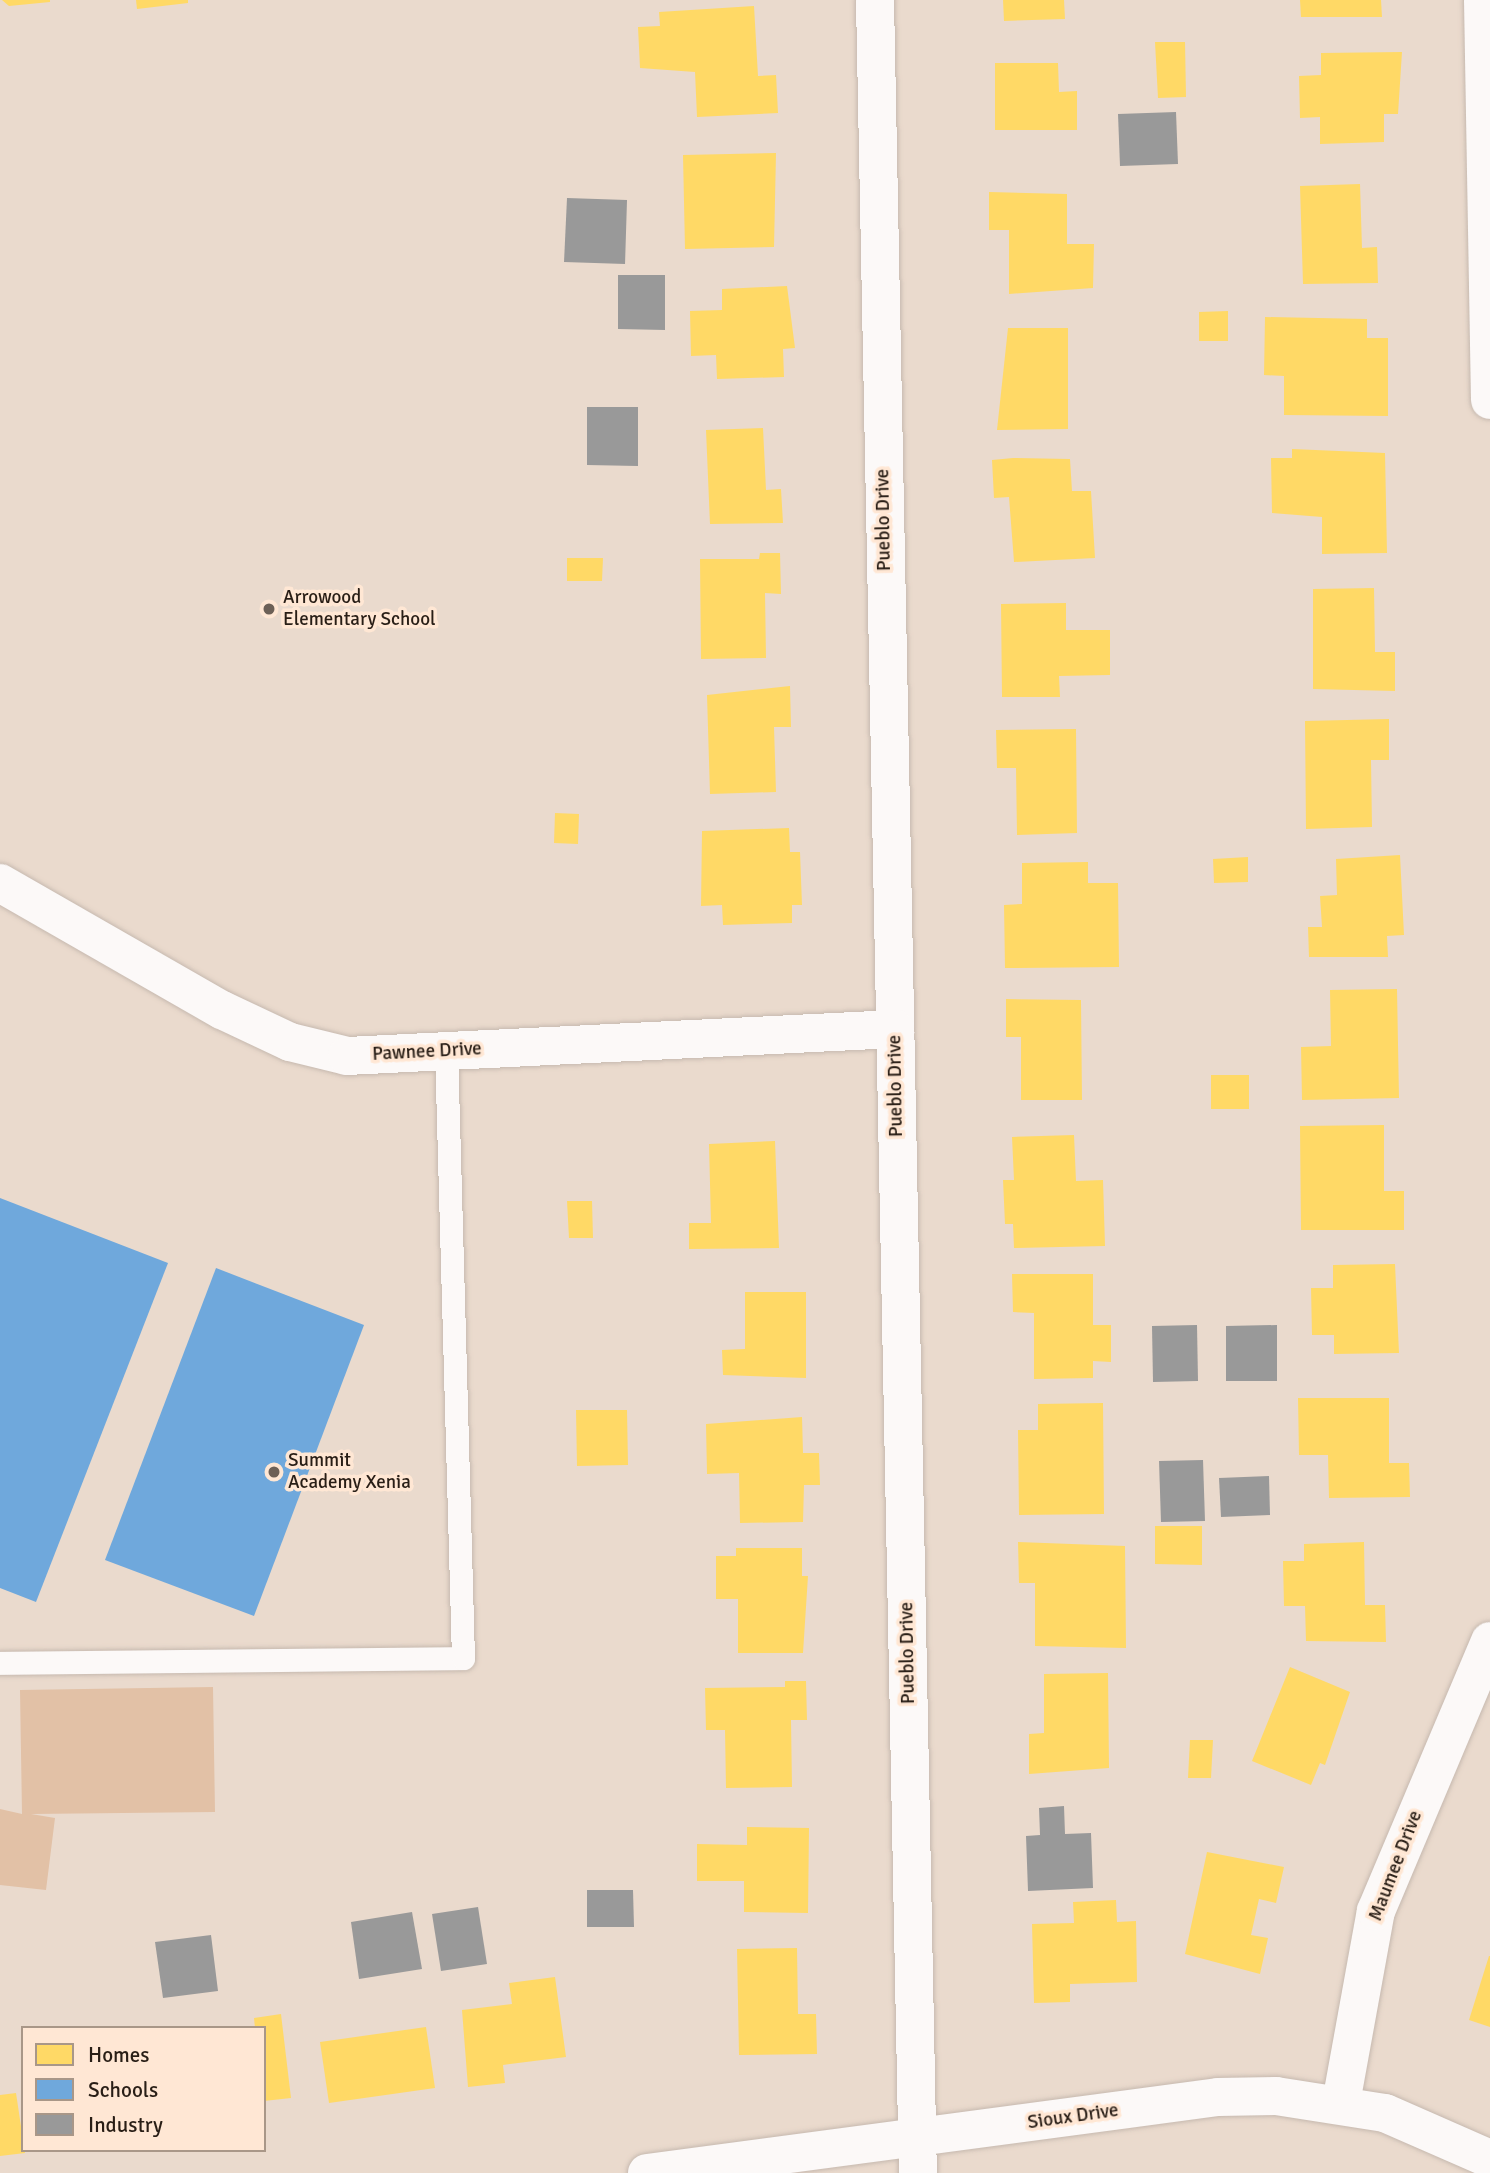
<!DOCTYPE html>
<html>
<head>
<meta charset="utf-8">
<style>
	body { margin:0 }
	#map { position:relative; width:1490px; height:2173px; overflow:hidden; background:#eadacd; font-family:Signika,sans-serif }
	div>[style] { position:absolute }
	.green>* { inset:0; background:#e2c1a6 }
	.homes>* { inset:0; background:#ffd966 }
	.schools>* { inset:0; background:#6fa8dc }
	.industry>* { inset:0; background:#999 }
	.roads { filter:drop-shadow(0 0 2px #c6b9af) drop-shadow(0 0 2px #c6b9af) }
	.service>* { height:23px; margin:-11.5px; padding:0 11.5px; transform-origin:11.5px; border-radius:11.5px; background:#fcf9f8 }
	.minor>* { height:38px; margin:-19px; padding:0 19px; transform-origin:19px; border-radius:19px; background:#fcf9f8 }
	.dots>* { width:19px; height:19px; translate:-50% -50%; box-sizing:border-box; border:4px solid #ffe7d4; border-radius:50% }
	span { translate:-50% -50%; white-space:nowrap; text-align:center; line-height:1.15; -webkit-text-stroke:7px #ffe7d4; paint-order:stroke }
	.street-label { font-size:19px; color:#291e16 }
	.poi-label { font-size:19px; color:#291e16 }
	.left { translate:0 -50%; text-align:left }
	.legend { position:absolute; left:21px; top:2026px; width:245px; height:126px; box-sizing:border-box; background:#ffe7d4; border:2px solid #a99788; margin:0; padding:9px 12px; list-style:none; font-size:21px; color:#291e16 }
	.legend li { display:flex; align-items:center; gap:14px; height:35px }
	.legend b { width:35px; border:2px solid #a99788 }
</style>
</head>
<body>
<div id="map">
	<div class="green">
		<i style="clip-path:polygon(213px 1687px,215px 1812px,31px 1814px,55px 1818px,46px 1890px,0 1885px,0 1809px,22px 1814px,20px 1690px)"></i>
	</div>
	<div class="homes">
		<i style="clip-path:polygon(2px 0,50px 0,50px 2px,9px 6px)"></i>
		<i style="clip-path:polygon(136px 0,188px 0,188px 3px,137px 9px)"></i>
		<i style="clip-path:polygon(1003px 0,1064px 0,1065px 19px,1004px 21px)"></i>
		<i style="clip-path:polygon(1300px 0,1381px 0,1382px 17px,1301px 17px)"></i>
		<i style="clip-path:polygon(754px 6px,758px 76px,776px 75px,778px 113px,697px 117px,695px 72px,640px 68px,638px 27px,660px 26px,659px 12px)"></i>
		<i style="clip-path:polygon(1155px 42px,1185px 42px,1186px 97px,1158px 98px)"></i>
		<i style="clip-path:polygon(1402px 52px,1398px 114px,1384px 114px,1384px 142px,1320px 144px,1320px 117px,1300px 118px,1299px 76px,1321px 75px,1321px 53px)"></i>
		<i style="clip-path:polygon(995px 63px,1058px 63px,1059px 92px,1077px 91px,1077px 130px,995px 130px)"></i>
		<i style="clip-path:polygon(776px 153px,774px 247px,685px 249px,683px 155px)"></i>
		<i style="clip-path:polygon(1360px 184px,1362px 248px,1377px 247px,1378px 283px,1303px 284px,1300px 186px)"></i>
		<i style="clip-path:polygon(989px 192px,1067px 194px,1067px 244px,1094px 244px,1093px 288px,1009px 294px,1009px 230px,989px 230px)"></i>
		<i style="clip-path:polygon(787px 286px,795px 348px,783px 349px,784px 377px,717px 379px,716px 355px,691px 356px,690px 311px,722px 310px,722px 289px)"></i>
		<i style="clip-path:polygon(1228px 311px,1228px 341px,1199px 341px,1199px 312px)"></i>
		<i style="clip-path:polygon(1265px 317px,1367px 319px,1367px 338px,1388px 338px,1388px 416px,1284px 415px,1284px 376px,1264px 375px)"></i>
		<i style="clip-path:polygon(1008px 328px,1068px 328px,1068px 429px,997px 430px)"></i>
		<i style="clip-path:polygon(763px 428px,766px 490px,781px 489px,783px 523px,710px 524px,706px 430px)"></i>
		<i style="clip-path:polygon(1292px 449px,1385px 453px,1387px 553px,1322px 554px,1322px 517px,1272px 513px,1271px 458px,1292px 458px)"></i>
		<i style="clip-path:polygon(1013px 458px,1070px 459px,1072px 491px,1091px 491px,1095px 558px,1014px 562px,1009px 497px,994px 498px,992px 460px)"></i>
		<i style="clip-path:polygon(760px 553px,780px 553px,781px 594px,765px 593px,766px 658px,701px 659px,700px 559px,759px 559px)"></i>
		<i style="clip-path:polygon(567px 558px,603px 558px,602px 581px,567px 581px)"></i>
		<i style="clip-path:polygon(1374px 588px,1375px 652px,1395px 652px,1395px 691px,1313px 689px,1313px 589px)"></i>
		<i style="clip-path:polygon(1066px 603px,1066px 630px,1110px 630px,1110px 675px,1059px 676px,1060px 697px,1002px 697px,1001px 604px)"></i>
		<i style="clip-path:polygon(790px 686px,791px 727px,774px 727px,776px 792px,710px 794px,707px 695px)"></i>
		<i style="clip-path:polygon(1389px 719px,1389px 760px,1371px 760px,1372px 827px,1306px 829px,1305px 721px)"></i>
		<i style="clip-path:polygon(1076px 729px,1077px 833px,1017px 835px,1016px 768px,997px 768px,996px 730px)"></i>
		<i style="clip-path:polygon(555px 813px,579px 814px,578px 844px,554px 843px)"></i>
		<i style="clip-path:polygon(789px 828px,790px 852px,800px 852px,802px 905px,792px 905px,792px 923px,723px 925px,722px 905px,701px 906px,702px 831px)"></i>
		<i style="clip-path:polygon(1400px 855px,1404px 935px,1387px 936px,1388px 957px,1309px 957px,1308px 927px,1322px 927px,1320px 896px,1337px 895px,1336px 859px)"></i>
		<i style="clip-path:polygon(1248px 857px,1248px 882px,1214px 883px,1213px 859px)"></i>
		<i style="clip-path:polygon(1088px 862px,1088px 883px,1118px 883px,1119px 967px,1005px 968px,1004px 905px,1022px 904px,1022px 863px)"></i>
		<i style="clip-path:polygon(1397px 989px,1399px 1098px,1302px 1100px,1301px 1047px,1331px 1046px,1330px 990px)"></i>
		<i style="clip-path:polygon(1006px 999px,1081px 1000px,1082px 1100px,1021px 1100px,1021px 1037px,1006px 1037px)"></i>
		<i style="clip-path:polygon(1211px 1075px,1249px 1075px,1249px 1109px,1211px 1109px)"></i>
		<i style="clip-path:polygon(1384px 1125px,1384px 1191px,1404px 1191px,1404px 1230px,1301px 1230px,1300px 1126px)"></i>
		<i style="clip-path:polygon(1074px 1135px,1076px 1181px,1103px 1180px,1105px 1246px,1014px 1248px,1013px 1224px,1005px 1224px,1003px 1180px,1014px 1180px,1012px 1137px)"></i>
		<i style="clip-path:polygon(775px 1141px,779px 1248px,689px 1249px,689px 1223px,711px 1223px,709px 1144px)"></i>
		<i style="clip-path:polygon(567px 1201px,592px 1201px,593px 1238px,569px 1238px)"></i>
		<i style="clip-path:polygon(1395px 1264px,1399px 1353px,1334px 1354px,1334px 1335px,1312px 1335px,1311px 1288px,1333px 1288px,1333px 1265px)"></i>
		<i style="clip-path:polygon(1012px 1274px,1093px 1274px,1093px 1325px,1111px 1325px,1111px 1362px,1093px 1361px,1093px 1378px,1034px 1379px,1034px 1313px,1013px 1312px)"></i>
		<i style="clip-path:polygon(745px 1292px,806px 1292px,806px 1378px,723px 1375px,722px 1350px,745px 1349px)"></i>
		<i style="clip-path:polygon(1298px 1398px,1389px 1398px,1389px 1463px,1409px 1463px,1410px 1497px,1329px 1498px,1328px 1455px,1299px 1455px)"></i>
		<i style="clip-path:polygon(1103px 1403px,1104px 1514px,1019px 1515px,1018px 1430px,1038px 1430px,1038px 1404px)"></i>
		<i style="clip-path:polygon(576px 1410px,627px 1410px,628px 1465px,577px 1466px)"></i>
		<i style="clip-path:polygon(802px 1417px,803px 1453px,819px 1453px,820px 1485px,804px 1485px,803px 1522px,740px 1523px,739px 1473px,707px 1474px,706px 1424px)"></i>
		<i style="clip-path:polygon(1155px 1526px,1202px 1526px,1202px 1565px,1155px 1564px)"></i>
		<i style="clip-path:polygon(1018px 1542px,1125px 1546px,1126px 1648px,1035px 1646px,1035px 1583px,1019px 1583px)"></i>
		<i style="clip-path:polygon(1364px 1542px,1365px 1605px,1385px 1605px,1386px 1642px,1306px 1641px,1305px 1606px,1284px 1606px,1283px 1561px,1304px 1561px,1304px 1544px)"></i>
		<i style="clip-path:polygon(736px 1548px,802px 1548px,802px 1576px,808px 1576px,803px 1653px,738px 1653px,738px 1599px,716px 1599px,716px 1556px,736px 1556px)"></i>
		<i style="clip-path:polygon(1290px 1667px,1350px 1692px,1325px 1765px,1320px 1763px,1311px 1785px,1252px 1761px)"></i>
		<i style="clip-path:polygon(1108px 1673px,1109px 1768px,1029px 1774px,1029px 1734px,1044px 1733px,1044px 1674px)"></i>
		<i style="clip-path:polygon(785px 1681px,806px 1681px,807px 1720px,791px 1720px,792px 1787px,726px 1788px,725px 1730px,706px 1730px,705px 1688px,785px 1687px)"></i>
		<i style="clip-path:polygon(1190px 1740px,1213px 1740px,1211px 1778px,1188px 1778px)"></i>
		<i style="clip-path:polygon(747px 1827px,809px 1828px,808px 1913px,744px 1912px,744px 1881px,697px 1881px,697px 1844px,747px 1845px)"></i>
		<i style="clip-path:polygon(1207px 1852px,1284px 1867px,1276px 1903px,1259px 1899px,1251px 1935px,1268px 1938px,1260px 1974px,1185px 1954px)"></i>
		<i style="clip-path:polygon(1116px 1900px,1117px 1922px,1136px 1921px,1137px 1982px,1070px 1984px,1070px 2002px,1034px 2003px,1032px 1924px,1074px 1923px,1073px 1902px)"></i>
		<i style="clip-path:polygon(797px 1948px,798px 2014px,816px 2014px,817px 2054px,739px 2055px,737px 1949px)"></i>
		<i style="clip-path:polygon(1489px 1956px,1490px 1956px,1490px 2027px,1469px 2020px)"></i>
		<i style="clip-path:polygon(555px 1977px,566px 2057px,503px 2065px,505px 2083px,468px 2087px,462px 2010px,512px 2004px,509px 1983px)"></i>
		<i style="clip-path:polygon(281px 2014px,291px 2098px,264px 2101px,264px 2028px,255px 2028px,254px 2018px)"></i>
		<i style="clip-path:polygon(426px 2027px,435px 2088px,329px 2103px,320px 2042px)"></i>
		<i style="clip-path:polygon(16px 2093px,25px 2153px,0 2156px,0 2095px)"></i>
	</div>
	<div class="schools">
		<i style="clip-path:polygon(0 1198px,168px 1263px,36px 1602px,0 1588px)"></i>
		<i style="clip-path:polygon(216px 1268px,364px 1325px,254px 1616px,105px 1560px)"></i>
	</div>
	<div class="industry">
		<i style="clip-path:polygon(1176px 112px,1178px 164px,1120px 166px,1118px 114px)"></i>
		<i style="clip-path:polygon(567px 198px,627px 200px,625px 264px,564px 262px)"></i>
		<i style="clip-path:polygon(618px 275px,665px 275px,665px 330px,618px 329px)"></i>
		<i style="clip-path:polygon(587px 407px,638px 407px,638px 466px,587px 465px)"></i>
		<i style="clip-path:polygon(1197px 1325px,1198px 1381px,1153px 1382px,1152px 1326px)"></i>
		<i style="clip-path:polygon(1277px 1325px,1277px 1381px,1226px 1381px,1226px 1326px)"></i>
		<i style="clip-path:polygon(1203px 1460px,1205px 1521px,1161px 1522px,1159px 1461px)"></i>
		<i style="clip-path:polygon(1269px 1476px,1270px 1515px,1221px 1517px,1219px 1478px)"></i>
		<i style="clip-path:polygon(1064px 1806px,1065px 1834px,1091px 1833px,1093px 1888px,1028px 1891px,1026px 1836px,1040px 1835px,1039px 1808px)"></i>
		<i style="clip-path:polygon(587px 1890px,633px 1890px,634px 1927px,587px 1927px)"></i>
		<i style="clip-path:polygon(478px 1907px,487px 1964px,441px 1971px,432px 1914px)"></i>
		<i style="clip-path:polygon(412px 1912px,422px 1969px,359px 1979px,351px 1922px)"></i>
		<i style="clip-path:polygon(211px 1935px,218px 1991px,163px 1998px,155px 1942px)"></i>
	</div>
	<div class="roads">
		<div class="service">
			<i style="left:0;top:1663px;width:463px;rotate:-0.6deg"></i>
			<i style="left:463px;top:1658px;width:607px;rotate:-91.6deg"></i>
		</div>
		<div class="minor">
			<i style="left:875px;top:0;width:2173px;rotate:88.87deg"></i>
			<i style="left:1483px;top:0;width:400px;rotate:89deg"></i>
			<i style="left:0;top:883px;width:256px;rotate:29.8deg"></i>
			<i style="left:222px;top:1010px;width:75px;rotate:25.2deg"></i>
			<i style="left:290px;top:1042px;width:59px;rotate:13.8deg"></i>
			<i style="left:347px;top:1056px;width:549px;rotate:-2.82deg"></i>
			<i style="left:1341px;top:2103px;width:195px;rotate:-79.7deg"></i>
			<i style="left:1376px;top:1911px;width:293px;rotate:-67.1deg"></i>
			<i style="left:647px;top:2173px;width:576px;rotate:-7.58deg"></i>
			<i style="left:1218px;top:2097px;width:58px;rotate:-1deg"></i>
			<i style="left:1276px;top:2096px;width:110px;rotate:8.9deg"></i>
			<i style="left:1385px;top:2113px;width:115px;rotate:23.7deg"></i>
		</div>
	</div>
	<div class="dots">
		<i style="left:269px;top:609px;background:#6d6056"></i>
		<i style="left:274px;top:1472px;background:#6d6056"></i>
	</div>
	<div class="street-label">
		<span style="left:884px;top:520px;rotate:-91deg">Pueblo Drive</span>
		<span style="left:427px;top:1052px;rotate:-3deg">Pawnee Drive</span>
		<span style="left:896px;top:1086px;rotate:-91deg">Pueblo Drive</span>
		<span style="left:908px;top:1653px;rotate:-91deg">Pueblo Drive</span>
		<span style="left:1396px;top:1866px;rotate:-69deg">Maumee Drive</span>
		<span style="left:1073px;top:2117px;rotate:-8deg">Sioux Drive</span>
	</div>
	<div class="poi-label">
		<span class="left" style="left:283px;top:609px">Arrowood<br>Elementary School</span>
		<span class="left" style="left:288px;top:1472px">Summit<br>Academy Xenia</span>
	</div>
	<ul class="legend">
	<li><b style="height:19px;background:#ffd966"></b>Homes</li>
	<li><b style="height:19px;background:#6fa8dc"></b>Schools</li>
	<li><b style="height:19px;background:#999"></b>Industry</li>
	</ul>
</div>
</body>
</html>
